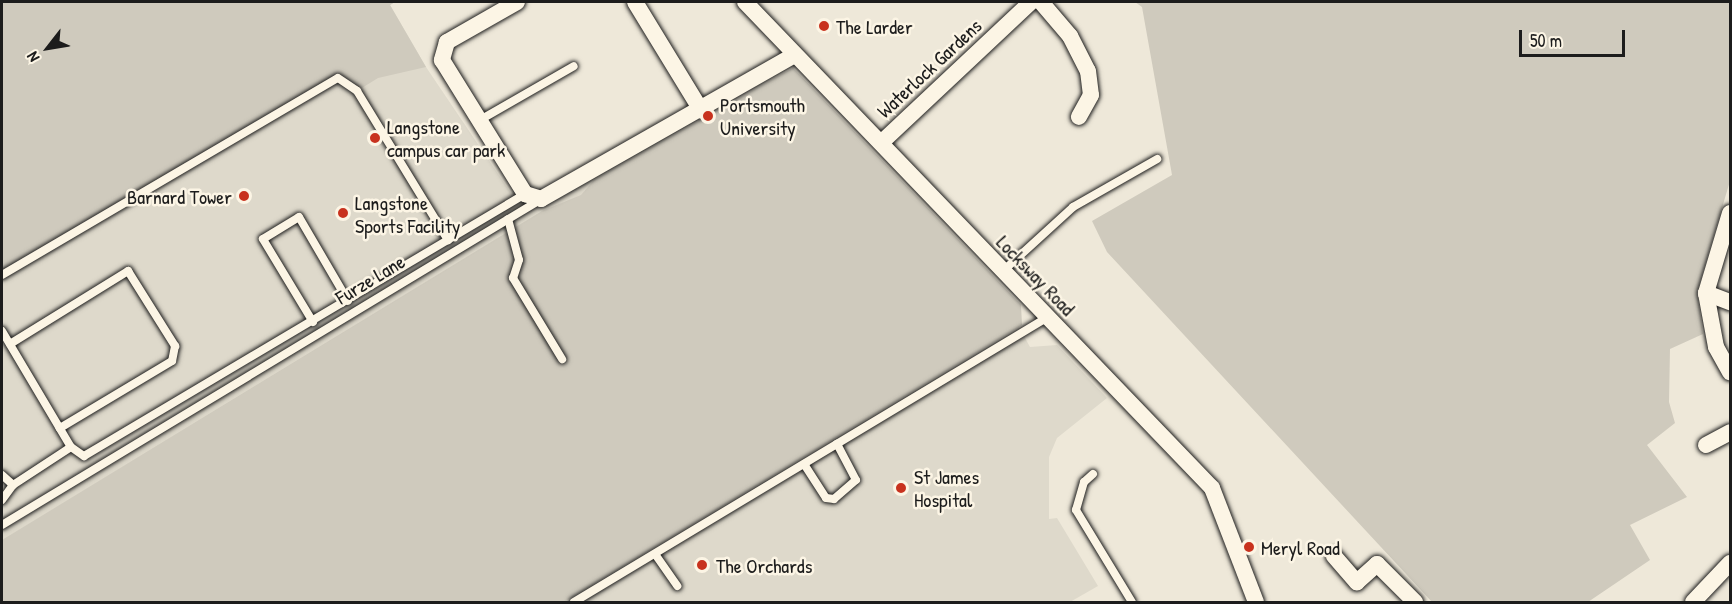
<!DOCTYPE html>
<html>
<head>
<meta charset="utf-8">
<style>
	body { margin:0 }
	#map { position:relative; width:1732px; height:604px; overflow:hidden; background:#eee8d9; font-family:"Patrick Hand",sans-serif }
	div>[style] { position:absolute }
	.built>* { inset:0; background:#ded9cb }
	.green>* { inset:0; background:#cfcabd }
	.roads { filter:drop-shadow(0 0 2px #1c1c1c) drop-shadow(0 0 2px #1c1c1c) }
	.service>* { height:8px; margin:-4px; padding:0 4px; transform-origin:4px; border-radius:4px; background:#fcf5e5 }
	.minor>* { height:16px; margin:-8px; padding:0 8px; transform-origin:8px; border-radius:8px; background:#fcf5e5 }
	.dots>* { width:16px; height:16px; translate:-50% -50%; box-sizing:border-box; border:3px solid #fcf5e5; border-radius:50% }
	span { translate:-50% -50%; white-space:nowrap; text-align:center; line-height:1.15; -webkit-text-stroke:5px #fcf5e5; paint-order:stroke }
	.poi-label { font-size:20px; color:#1c1c1c }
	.left { translate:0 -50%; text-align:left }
	.right { translate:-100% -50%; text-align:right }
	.street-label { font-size:20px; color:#1c1c1c }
	.frame { position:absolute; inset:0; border:3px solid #1c1c1c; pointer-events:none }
	.north { position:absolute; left:18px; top:18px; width:60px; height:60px; -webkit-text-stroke:4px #fcf5e5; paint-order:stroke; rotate:239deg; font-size:16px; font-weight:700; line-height:24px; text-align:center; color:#1c1c1c }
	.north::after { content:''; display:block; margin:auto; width:21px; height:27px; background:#1c1c1c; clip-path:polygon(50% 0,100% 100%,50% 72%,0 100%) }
	.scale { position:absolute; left:1519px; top:30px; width:106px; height:27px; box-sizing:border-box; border:3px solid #1c1c1c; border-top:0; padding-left:8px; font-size:18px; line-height:21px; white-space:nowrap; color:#1c1c1c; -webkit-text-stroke:4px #fcf5e5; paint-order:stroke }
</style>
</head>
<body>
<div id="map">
	<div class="built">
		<i style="clip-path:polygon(2px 2px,395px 2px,390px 5px,426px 67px,519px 205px,793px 68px,1021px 305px,1019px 327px,1030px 347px,1057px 345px,1107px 398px,1057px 438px,1049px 457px,1049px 519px,1057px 518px,1098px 586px,1070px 602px,2px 602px)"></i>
	</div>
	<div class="green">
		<i style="clip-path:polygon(2px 2px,395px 2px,390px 5px,426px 67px,378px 78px,357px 91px,344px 79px,2px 275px)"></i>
		<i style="clip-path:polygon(1135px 2px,1730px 2px,1730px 181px,1697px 292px,1703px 334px,1670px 349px,1669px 402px,1675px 423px,1647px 445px,1687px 497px,1630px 525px,1650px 560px,1588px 602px,1432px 602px,1107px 252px,1092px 221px,1172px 175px,1142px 7px)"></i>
		<i style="clip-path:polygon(793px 68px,1021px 305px,1022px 325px,564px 602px,2px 602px,2px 540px,542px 211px,581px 195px,594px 180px)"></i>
	</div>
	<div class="roads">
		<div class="service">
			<i style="left:480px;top:120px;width:108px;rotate:-29.9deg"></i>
			<i style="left:508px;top:219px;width:42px;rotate:75deg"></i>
			<i style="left:519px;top:260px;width:19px;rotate:108deg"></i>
			<i style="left:513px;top:278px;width:95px;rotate:58.8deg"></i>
			<i style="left:1003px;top:271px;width:95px;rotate:-42.4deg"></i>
			<i style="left:1073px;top:207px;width:97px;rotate:-29.7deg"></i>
			<i style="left:2px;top:275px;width:389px;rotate:-30.4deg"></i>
			<i style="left:338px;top:78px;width:23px;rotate:34deg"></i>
			<i style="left:357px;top:91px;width:175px;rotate:58.6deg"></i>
			<i style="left:313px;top:322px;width:97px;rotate:-121.1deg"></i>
			<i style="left:263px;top:239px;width:42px;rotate:-31.4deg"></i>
			<i style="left:299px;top:217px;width:97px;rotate:59.7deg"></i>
			<i style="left:2px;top:331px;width:135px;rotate:59.3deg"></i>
			<i style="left:71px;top:447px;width:16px;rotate:35deg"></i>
			<i style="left:84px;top:456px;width:513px;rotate:-30.71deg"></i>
			<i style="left:10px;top:344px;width:139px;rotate:-31.7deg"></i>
			<i style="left:128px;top:271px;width:89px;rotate:57.9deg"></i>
			<i style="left:175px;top:346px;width:15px;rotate:101deg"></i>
			<i style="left:172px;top:361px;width:131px;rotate:149.1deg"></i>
			<i style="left:804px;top:464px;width:40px;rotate:57.1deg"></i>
			<i style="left:826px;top:498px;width:8px;rotate:7deg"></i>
			<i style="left:834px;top:499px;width:29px;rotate:-41deg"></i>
			<i style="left:856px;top:480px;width:41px;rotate:-117.8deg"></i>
			<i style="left:1093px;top:474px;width:12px;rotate:138deg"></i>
			<i style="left:1084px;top:482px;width:29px;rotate:106deg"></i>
			<i style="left:1076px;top:510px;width:108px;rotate:58.7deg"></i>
			<i style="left:2px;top:475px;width:15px;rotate:42deg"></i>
			<i style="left:2px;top:500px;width:19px;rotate:-54deg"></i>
			<i style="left:13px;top:485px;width:69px;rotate:-33.2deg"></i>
			<i style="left:2px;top:525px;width:629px;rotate:-31.14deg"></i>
			<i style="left:655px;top:554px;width:39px;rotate:55deg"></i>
			<i style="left:574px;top:602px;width:553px;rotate:-31.02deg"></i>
		</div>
		<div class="minor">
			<i style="left:517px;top:2px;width:81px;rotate:150.3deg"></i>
			<i style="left:447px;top:42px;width:19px;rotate:106deg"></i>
			<i style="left:442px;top:60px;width:158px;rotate:58.2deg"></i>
			<i style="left:525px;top:194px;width:17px;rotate:17deg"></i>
			<i style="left:541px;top:199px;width:292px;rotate:-29.6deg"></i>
			<i style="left:635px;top:2px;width:127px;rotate:58.6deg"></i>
			<i style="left:745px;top:2px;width:674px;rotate:46.14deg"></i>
			<i style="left:1212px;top:488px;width:122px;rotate:68.9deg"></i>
			<i style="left:1041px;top:2px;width:45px;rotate:49.5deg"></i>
			<i style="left:1070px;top:36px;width:39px;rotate:63deg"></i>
			<i style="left:1088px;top:71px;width:24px;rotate:83deg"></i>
			<i style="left:1091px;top:95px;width:25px;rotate:119deg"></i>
			<i style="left:883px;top:141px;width:203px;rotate:-43.2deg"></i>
			<i style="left:1730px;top:213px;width:84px;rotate:106.7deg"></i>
			<i style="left:1706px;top:293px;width:55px;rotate:79.5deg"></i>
			<i style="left:1716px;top:347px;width:29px;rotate:61deg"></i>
			<i style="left:1706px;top:293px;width:26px;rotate:21deg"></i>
			<i style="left:1706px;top:445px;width:27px;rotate:-28deg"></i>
			<i style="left:1334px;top:556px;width:35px;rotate:49deg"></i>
			<i style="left:1357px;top:582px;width:27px;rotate:-42deg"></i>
			<i style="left:1377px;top:564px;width:54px;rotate:45deg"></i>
			<i style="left:1693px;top:602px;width:54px;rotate:-46.5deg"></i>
		</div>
	</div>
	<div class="dots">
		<i style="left:824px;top:26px;background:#c8321e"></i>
		<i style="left:708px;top:116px;background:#c8321e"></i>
		<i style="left:375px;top:138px;background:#c8321e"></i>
		<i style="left:244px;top:196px;background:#c8321e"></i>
		<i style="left:343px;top:213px;background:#c8321e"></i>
		<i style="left:901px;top:488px;background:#c8321e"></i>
		<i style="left:1249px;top:547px;background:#c8321e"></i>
		<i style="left:702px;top:565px;background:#c8321e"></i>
	</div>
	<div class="poi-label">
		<span class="left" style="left:836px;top:26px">The Larder</span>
		<span class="left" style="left:720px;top:116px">Portsmouth<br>University</span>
		<span class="left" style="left:387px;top:138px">Langstone<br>campus car park</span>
		<span class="right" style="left:232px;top:196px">Barnard Tower</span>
		<span class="left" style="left:355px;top:214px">Langstone<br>Sports Facility</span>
		<span class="left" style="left:914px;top:488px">St James<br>Hospital</span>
		<span class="left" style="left:1261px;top:547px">Meryl Road</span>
		<span class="left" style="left:716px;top:565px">The Orchards</span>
	</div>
	<div class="street-label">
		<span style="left:929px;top:68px;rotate:-43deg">Waterlock Gardens</span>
		<span style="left:1036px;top:275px;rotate:46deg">Locksway Road</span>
		<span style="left:370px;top:279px;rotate:-31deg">Furze Lane</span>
	</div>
	<div class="frame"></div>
	<div class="north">N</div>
	<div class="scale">50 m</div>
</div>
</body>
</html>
